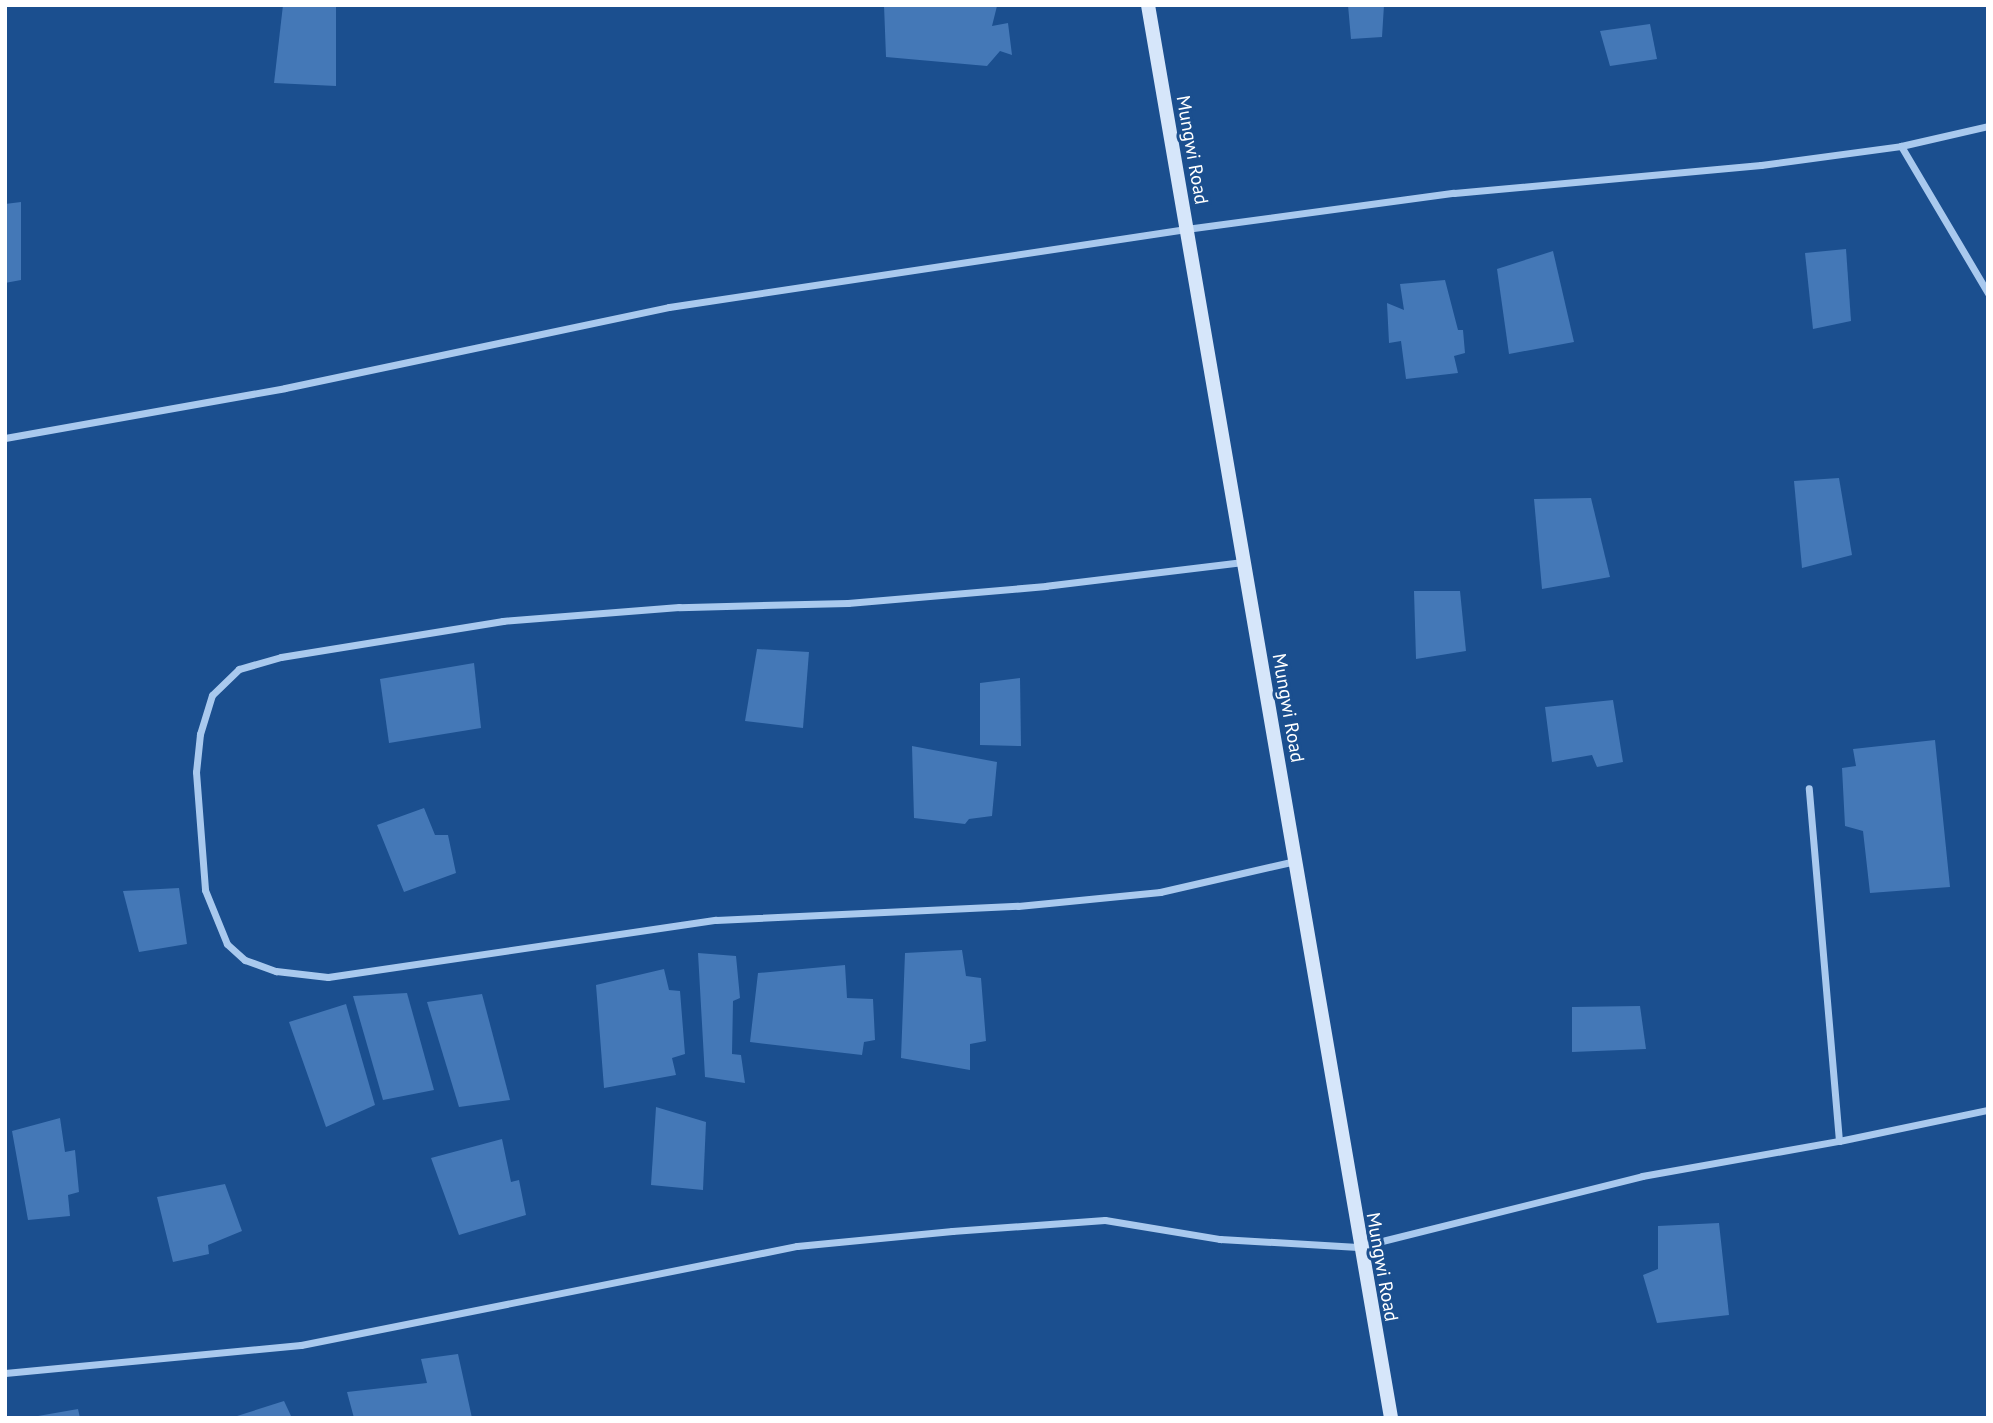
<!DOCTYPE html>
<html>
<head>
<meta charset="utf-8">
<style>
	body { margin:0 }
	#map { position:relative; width:1993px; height:1423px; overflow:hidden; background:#1b4f8f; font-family:"PT Sans",sans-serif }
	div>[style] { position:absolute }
	.building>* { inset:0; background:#4478b7 }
	.street>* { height:7px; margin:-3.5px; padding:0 3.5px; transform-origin:3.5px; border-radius:3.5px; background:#a9c9ee }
	.secondary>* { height:14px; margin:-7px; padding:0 7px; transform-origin:7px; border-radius:7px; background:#d6e6fa }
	span { translate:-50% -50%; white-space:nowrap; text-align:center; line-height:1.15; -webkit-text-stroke:6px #1b4f8f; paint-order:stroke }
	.street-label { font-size:19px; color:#fff }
	.frame { position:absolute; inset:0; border:7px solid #fff; pointer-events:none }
</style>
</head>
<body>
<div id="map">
	<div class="building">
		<i style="clip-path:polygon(283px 5px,336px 5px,336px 86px,274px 83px)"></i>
		<i style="clip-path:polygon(884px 5px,997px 6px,992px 26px,1008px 23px,1012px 55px,1000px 51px,987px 66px,886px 57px)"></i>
		<i style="clip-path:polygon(1348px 5px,1384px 5px,1382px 37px,1351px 39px)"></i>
		<i style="clip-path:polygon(1650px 24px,1657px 59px,1610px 66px,1600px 31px)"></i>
		<i style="clip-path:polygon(21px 202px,21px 280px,5px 283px,5px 204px)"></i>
		<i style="clip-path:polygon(1846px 249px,1851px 321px,1813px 329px,1805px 253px)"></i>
		<i style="clip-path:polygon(1553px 251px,1574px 342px,1509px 354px,1497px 269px)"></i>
		<i style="clip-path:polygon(1445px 280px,1458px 330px,1463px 330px,1465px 353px,1454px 356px,1458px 373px,1406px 379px,1401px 341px,1389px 343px,1387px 303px,1404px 310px,1400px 284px)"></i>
		<i style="clip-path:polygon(1839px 478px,1852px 555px,1802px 568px,1794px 481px)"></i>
		<i style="clip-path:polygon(1591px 498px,1610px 577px,1542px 589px,1534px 499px)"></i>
		<i style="clip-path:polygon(1414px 591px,1460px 591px,1466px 651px,1416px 659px)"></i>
		<i style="clip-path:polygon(757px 649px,809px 652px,803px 728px,745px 721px)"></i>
		<i style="clip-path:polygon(474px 663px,481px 728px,389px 743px,380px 679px)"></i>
		<i style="clip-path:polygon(1020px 678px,1021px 746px,980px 745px,980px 683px)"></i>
		<i style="clip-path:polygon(1613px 700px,1623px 762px,1597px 767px,1592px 755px,1552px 762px,1545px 707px)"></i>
		<i style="clip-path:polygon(1935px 740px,1950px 887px,1870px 893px,1863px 831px,1845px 826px,1842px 768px,1856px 766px,1853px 749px)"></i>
		<i style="clip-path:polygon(912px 746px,997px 762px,992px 816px,969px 819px,965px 824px,914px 818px)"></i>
		<i style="clip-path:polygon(424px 808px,435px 835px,448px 835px,456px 873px,404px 892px,377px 825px)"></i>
		<i style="clip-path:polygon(179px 888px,187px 944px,139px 952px,123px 891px)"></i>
		<i style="clip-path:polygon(962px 950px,966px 976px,981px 978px,986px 1041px,970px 1044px,970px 1070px,901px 1058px,905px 953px)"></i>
		<i style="clip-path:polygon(698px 953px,736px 956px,740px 998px,733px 1001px,732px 1054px,741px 1055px,745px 1083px,705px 1077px)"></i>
		<i style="clip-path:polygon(845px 965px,847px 998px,873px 999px,875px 1040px,864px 1042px,862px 1055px,750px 1042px,758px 973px)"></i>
		<i style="clip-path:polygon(664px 969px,669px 990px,680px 991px,685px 1054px,672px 1058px,676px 1075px,604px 1088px,596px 985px)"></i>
		<i style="clip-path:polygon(407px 993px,434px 1090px,383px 1100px,353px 996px)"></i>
		<i style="clip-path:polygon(482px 994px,510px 1100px,459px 1107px,427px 1002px)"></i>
		<i style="clip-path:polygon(346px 1004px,375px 1105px,326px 1127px,289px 1022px)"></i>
		<i style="clip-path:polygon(1640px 1006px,1646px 1049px,1572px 1052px,1572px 1007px)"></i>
		<i style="clip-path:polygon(656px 1107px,706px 1122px,703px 1190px,651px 1185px)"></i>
		<i style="clip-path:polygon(60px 1118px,65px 1152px,75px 1150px,79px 1192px,68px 1195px,70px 1216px,28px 1220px,12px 1131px)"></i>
		<i style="clip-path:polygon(502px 1139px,511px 1182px,519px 1180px,526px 1215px,459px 1235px,431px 1158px)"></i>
		<i style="clip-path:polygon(225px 1184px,242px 1231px,208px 1245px,209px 1254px,173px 1262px,157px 1197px)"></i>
		<i style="clip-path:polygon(1719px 1223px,1729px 1315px,1657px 1323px,1643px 1275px,1658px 1269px,1658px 1226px)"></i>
		<i style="clip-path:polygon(458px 1354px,472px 1418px,354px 1418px,347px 1392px,427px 1383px,421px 1359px)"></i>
		<i style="clip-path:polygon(284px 1401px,292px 1418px,234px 1418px,234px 1417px)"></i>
		<i style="clip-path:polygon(78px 1409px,80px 1418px,38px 1418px,38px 1416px)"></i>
	</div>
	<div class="street">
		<i style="left:1901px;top:146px;width:171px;rotate:59.4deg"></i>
		<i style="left:5px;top:438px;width:284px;rotate:-10.1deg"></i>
		<i style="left:285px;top:388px;width:392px;rotate:-11.9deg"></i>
		<i style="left:669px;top:307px;width:523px;rotate:-8.58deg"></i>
		<i style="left:1186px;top:229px;width:270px;rotate:-7.7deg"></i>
		<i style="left:1454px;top:193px;width:308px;rotate:-5.2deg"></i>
		<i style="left:1761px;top:165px;width:141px;rotate:-7.7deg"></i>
		<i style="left:1901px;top:146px;width:89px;rotate:-12.9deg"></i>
		<i style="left:1243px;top:562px;width:198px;rotate:173.1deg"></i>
		<i style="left:1046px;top:586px;width:199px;rotate:175.1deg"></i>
		<i style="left:848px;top:603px;width:169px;rotate:178.6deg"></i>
		<i style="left:679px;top:607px;width:177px;rotate:175.5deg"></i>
		<i style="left:503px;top:621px;width:225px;rotate:170.8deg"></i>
		<i style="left:281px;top:657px;width:44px;rotate:164.1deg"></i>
		<i style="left:239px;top:669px;width:37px;rotate:136deg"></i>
		<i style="left:212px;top:695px;width:41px;rotate:107.1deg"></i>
		<i style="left:200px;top:734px;width:38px;rotate:96deg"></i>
		<i style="left:196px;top:772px;width:118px;rotate:85.6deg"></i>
		<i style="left:205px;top:890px;width:58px;rotate:67.8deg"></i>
		<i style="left:227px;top:944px;width:24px;rotate:42deg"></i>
		<i style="left:245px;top:960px;width:33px;rotate:20deg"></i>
		<i style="left:276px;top:971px;width:52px;rotate:6.6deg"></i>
		<i style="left:328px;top:977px;width:392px;rotate:-8.4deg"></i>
		<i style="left:716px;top:920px;width:302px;rotate:-2.7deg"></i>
		<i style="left:1018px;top:906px;width:143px;rotate:-5.6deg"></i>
		<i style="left:1160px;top:892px;width:139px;rotate:-12.9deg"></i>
		<i style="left:1839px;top:1141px;width:152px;rotate:-11.8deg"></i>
		<i style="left:5px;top:1373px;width:297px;rotate:-5.4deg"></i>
		<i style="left:301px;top:1345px;width:506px;rotate:-11.29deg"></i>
		<i style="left:797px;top:1246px;width:156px;rotate:-5.5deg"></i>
		<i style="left:952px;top:1231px;width:153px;rotate:-4.1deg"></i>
		<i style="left:1105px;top:1220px;width:117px;rotate:9.4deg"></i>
		<i style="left:1220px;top:1239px;width:138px;rotate:3.3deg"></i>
		<i style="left:1358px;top:1247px;width:293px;rotate:-14deg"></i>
		<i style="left:1642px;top:1176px;width:200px;rotate:-10.1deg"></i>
		<i style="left:1839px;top:1141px;width:354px;rotate:-94.9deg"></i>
	</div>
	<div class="secondary">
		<i style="left:1148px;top:5px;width:1434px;rotate:80.24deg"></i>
	</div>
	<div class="street-label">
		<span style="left:1192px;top:150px;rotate:80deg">Mungwi Road</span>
		<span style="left:1288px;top:708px;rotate:80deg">Mungwi Road</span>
		<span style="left:1382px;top:1267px;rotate:80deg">Mungwi Road</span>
	</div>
	<div class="frame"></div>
</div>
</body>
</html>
